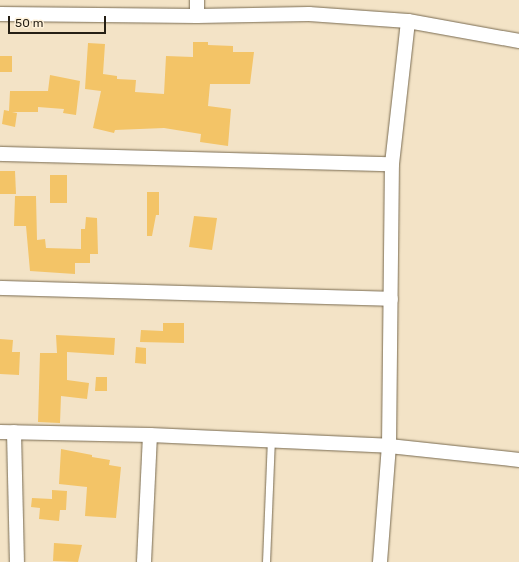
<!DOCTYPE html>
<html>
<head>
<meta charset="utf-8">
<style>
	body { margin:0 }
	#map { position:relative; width:519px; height:562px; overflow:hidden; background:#f3e3c6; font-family:Rubik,sans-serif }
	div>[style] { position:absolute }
	.building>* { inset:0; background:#f3c467 }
	.roads { filter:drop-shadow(0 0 1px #796b51) drop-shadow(0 0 1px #796b51) }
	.lane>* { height:7px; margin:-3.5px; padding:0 3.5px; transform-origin:3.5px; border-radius:3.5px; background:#fff }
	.street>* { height:14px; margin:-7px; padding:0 7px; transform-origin:7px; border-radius:7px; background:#fff }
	span { translate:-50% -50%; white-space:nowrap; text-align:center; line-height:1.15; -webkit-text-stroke:3px #fef1d9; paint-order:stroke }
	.scale { position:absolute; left:8px; top:16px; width:98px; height:18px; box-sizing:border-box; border:2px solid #251f14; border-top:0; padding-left:5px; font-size:12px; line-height:14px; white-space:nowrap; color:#251f14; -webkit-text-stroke:3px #fef1d9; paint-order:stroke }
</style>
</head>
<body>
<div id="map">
	<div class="building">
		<i style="clip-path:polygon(193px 42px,208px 42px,208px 45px,233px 46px,233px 52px,254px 52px,250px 84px,210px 84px,208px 106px,231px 109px,228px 146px,200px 142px,201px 134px,164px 128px,115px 130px,114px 133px,93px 128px,101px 91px,85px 89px,88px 43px,105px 44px,103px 74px,117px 76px,117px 79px,136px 80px,135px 92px,164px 94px,166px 56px,193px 57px)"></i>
		<i style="clip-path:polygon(0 56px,12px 56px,12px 72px,0 72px)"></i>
		<i style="clip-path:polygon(50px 75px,80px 81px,76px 115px,63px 113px,64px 109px,38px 107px,38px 112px,12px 112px,17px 113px,15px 127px,2px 124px,4px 110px,9px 111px,10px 91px,48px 91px)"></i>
		<i style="clip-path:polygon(0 171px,15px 171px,16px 194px,0 194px)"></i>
		<i style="clip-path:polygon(50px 175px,67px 175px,67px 203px,50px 203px)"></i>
		<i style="clip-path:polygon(147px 192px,159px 192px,159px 215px,156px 215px,152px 236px,147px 236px)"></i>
		<i style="clip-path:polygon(15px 196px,36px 196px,37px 240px,45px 239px,46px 248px,81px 249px,81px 229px,85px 229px,86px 217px,97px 218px,98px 254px,90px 254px,90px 263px,75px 263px,75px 274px,30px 271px,26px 226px,14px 226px)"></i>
		<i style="clip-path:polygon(194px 216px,217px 218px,212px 250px,189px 247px)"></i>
		<i style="clip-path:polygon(163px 323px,184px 323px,184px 343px,140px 342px,141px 330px,163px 331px)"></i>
		<i style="clip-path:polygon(56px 335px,115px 338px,114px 355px,67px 352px,67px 380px,89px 383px,87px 399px,61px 396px,60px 423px,38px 422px,40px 353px,57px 353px)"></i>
		<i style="clip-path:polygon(0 339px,13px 340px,12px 352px,20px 352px,19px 375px,0 374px)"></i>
		<i style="clip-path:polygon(136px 347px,146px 348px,146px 364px,135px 363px)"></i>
		<i style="clip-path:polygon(96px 377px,107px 377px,107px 391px,95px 391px)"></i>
		<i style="clip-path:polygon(61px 449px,92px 455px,92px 457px,110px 460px,109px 465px,121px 467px,116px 518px,85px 516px,87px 487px,59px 484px)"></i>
		<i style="clip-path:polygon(52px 490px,67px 491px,66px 510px,60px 510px,59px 521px,39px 519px,40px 508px,31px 507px,32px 498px,52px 499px)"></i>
		<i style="clip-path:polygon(54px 543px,82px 545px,78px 562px,53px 561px)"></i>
	</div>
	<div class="roads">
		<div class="lane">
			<i style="left:266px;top:562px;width:122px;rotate:-87.7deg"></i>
		</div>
		<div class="street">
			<i style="left:0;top:14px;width:197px;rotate:0.6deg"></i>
			<i style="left:197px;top:16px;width:112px;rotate:-1deg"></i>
			<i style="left:309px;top:14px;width:99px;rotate:4deg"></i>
			<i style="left:408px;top:21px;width:113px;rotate:10.2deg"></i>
			<i style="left:197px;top:16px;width:16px;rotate:-90deg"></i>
			<i style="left:0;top:154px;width:392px;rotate:1.5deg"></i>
			<i style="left:0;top:288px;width:391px;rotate:1.6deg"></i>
			<i style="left:0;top:432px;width:150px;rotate:1.1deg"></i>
			<i style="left:150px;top:435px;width:239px;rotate:2.6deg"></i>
			<i style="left:389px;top:446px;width:131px;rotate:6.1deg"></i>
			<i style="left:14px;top:432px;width:130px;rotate:88.7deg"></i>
			<i style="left:144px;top:562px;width:127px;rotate:-87.3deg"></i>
			<i style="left:380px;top:562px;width:116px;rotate:-85.6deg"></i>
			<i style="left:389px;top:446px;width:282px;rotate:-89.4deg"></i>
			<i style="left:392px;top:164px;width:144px;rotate:-83.6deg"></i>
		</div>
	</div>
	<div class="scale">50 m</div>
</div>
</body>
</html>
